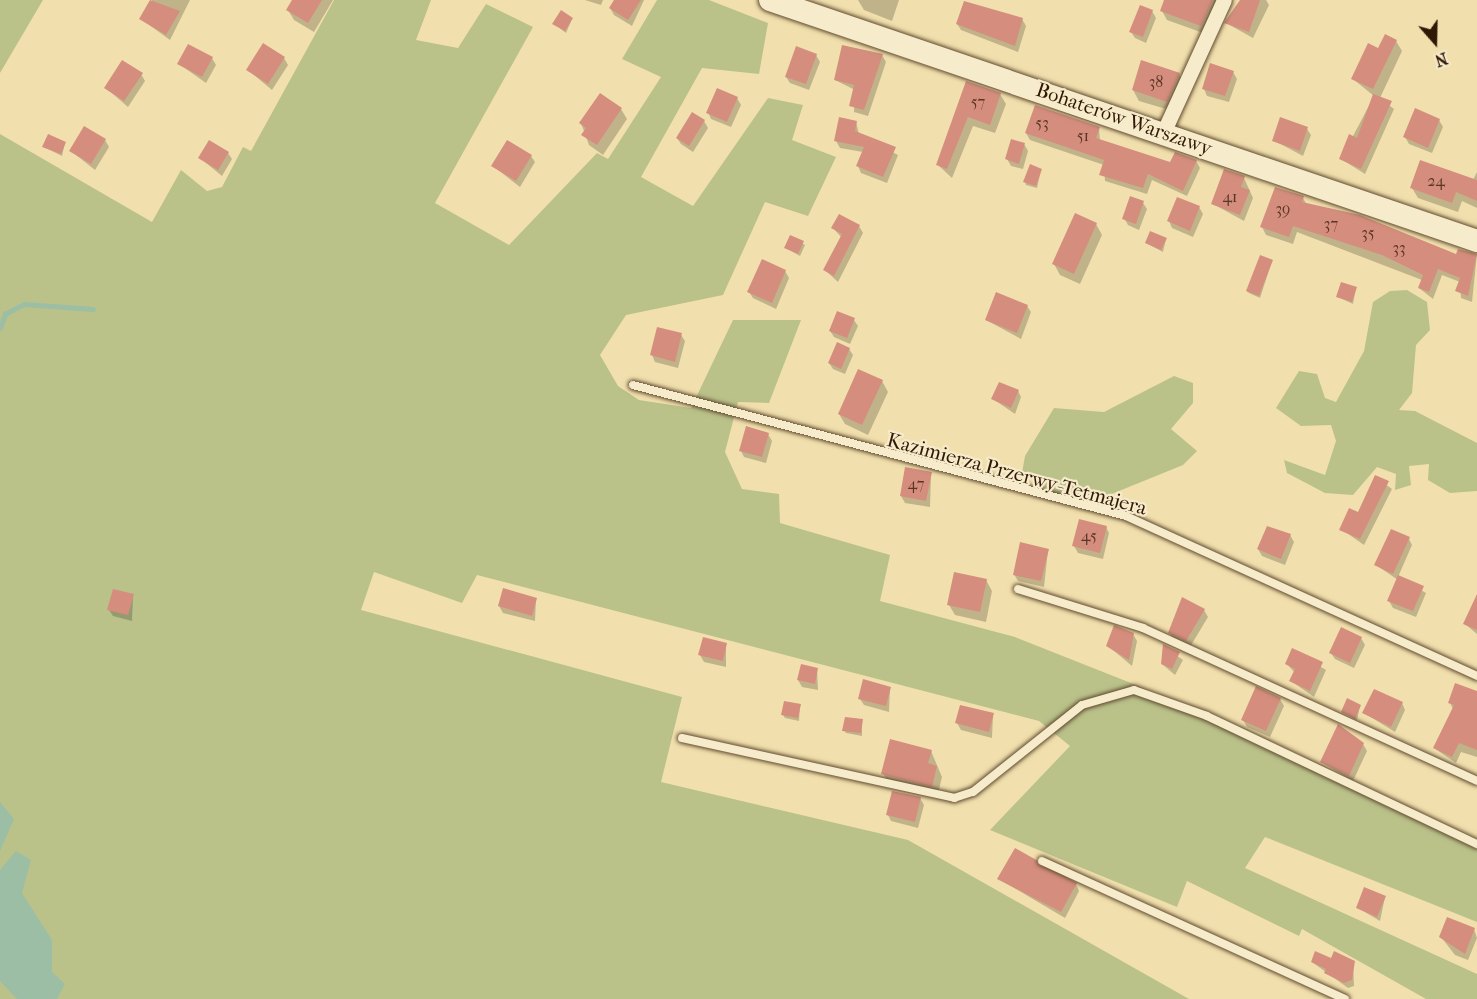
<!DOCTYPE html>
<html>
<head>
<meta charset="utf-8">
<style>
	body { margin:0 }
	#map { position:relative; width:1477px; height:999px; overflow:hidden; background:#f1e0ad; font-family:"IM FELL French Canon",serif }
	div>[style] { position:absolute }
	.green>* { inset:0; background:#bac28a }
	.water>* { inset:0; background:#9cbea5 }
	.shadow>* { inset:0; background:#0003 }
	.stream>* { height:4.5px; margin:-2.25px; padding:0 2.25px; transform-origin:2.25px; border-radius:2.25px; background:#9cbea5 }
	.building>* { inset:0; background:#d58e7e }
	.roads { filter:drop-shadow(0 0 2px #604a30) drop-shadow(0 0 2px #604a30) }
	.lane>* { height:8px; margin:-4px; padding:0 4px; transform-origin:4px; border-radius:4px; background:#f6ebca }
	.street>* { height:15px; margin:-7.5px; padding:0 7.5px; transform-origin:7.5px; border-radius:7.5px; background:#f6ebca }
	.secondary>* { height:22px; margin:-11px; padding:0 11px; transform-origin:11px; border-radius:11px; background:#f6ebca }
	span { translate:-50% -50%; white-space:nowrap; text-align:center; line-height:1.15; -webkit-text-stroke:4.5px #f6ebca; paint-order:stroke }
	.number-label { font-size:16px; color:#593624 }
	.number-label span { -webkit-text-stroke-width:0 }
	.street-label { font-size:20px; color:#301806 }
	.north { position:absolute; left:1405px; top:12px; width:60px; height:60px; -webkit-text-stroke:4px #f6ebca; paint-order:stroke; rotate:160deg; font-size:16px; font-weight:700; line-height:24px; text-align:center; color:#301806 }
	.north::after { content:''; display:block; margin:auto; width:21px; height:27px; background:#301806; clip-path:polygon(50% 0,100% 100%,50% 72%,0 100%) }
</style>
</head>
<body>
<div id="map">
	<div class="green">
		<i style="clip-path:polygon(0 0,43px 0,0 73px)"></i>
		<i style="clip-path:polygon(334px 0,431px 0,416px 40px,458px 48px,486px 4px,533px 27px,435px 203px,509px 245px,597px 153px,608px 159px,661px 77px,622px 59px,657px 0,709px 0,768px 23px,759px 74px,702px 68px,641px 177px,693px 206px,768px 98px,803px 105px,792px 140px,836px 157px,808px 216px,765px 202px,723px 295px,626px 315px,600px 355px,618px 386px,639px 400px,691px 408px,733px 320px,801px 320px,769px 403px,738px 402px,725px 452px,742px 489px,779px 494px,780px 523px,890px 555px,880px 601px,1015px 637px,1136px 685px,1477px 849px,1477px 922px,1265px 837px,1245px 868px,1477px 974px,1477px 999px,1426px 999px,1302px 929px,1299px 936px,1187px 881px,1177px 907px,990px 830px,1070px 746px,1039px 721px,477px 575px,462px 603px,374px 572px,361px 610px,682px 697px,661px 782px,908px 840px,1189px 999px,0 999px,0 134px,152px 222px,181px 170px,207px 191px,222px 187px,243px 147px,251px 151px)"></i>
		<i style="clip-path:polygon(1407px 290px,1427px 302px,1430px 330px,1416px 345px,1412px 393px,1399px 410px,1415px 411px,1477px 443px,1477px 491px,1450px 493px,1428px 480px,1429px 464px,1409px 466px,1411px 485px,1395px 490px,1396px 474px,1377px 467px,1353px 495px,1325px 493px,1287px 473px,1284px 460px,1325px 475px,1336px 441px,1331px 425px,1301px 426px,1276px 408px,1299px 371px,1317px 374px,1325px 398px,1336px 402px,1364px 351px,1373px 302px,1390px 291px)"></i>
		<i style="clip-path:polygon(1174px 376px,1193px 383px,1193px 403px,1171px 429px,1197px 451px,1183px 465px,1092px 502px,1049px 492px,1022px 473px,1025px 456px,1054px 408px,1104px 412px)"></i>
	</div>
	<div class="water">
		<i style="clip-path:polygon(0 802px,14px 819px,0 851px)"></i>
		<i style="clip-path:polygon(16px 851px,31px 860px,22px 893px,52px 940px,52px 972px,65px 984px,57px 999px,17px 999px,0 981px,0 870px)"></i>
	</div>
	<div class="shadow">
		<i style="clip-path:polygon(152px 0,190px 0,170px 40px,141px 19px)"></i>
		<i style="clip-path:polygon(294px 0,333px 0,314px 32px,294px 20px,288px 10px)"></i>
		<i style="clip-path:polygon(585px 0,603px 0,601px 5px)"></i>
		<i style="clip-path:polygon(615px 0,644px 0,632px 26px,614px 15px,610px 8px)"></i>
		<i style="clip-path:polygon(858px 0,899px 0,892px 21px,864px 10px)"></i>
		<i style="clip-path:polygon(1166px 0,1217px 0,1206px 34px,1167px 20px,1162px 11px)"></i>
		<i style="clip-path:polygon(1241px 0,1266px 0,1269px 5px,1253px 38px,1226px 23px)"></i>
		<i style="clip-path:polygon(1152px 11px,1156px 18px,1146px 43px,1135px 38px,1131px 32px)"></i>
		<i style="clip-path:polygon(572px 19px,566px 33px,554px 24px)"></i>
		<i style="clip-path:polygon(1022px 19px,1026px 26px,1018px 52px,961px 30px,957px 24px)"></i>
		<i style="clip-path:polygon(1396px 41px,1402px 51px,1380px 98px,1394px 109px,1365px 174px,1341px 159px,1374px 96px,1353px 79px,1379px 50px)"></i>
		<i style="clip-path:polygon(816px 55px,820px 62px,809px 90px,790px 83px,786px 77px)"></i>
		<i style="clip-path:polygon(882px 55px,886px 62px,868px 116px,854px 112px,855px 90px,835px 80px)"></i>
		<i style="clip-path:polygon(212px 58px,216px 65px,206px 83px,179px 64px)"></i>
		<i style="clip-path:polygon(284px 58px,288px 65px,272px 90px,248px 70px)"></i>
		<i style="clip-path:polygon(1233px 72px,1237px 79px,1229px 102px,1207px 96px,1204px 89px)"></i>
		<i style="clip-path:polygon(141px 74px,145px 81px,128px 107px,106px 88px)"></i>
		<i style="clip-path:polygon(1179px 74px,1185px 84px,1173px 111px,1139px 101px,1133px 90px)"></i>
		<i style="clip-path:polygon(967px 83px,1000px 94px,1006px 104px,995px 133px,973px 126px,952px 178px,938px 165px)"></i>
		<i style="clip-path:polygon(737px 98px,741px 105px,731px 127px,711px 119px,708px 112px)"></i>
		<i style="clip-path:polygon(621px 109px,627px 119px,603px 155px,589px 145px,581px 123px)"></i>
		<i style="clip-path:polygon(1439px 120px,1443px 127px,1432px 153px,1409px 144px,1405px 137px)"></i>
		<i style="clip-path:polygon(704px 121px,708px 128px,693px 152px,681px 144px,677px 138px)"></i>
		<i style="clip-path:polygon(856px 122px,859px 134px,898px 155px,887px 183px,861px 173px,858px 166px,863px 152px,840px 148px,836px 141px)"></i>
		<i style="clip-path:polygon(1099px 128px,1100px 141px,1171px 164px,1196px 161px,1200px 168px,1187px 196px,1152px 180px,1147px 194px,1105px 181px,1104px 165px,1030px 140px,1026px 133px)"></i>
		<i style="clip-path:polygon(1307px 129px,1311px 135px,1303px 156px,1273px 140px)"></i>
		<i style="clip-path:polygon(105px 140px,109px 147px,95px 170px,71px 151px)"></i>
		<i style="clip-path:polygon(65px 143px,62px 156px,44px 147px)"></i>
		<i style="clip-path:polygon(1024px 144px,1028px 151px,1023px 169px,1011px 166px,1007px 159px)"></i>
		<i style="clip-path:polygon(228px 153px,232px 159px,222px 176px,200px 158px)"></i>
		<i style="clip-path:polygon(531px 156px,535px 162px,520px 187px,493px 166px)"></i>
		<i style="clip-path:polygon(1041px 170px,1037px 188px,1026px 185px,1025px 182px)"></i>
		<i style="clip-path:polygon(1477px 172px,1477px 208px,1462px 201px,1458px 212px,1418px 198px,1412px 188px,1473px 180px)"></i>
		<i style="clip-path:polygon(1244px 178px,1253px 198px,1244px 221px,1213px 204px)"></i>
		<i style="clip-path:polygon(1303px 198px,1307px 205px,1457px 256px,1459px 251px,1477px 254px,1472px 302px,1461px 298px,1460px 282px,1442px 275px,1433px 299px,1419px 288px,1422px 280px,1297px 232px,1293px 244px,1266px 235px,1262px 227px)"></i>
		<i style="clip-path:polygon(1143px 203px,1147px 209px,1139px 230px,1128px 225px,1124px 218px)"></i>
		<i style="clip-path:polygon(1199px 207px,1203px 214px,1193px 237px,1172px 228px,1169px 221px)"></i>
		<i style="clip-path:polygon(1096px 224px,1102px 235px,1080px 284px,1060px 275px,1054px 264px)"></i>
		<i style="clip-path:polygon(859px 226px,863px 233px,838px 282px,825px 270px,842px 238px,833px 228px)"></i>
		<i style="clip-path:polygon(791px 237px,805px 245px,800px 256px,786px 248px)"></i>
		<i style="clip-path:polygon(1166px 239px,1163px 252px,1146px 243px)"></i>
		<i style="clip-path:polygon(1272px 261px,1260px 298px,1249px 293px,1247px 291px)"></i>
		<i style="clip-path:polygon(785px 271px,789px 278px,776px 309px,753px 298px,749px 292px)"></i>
		<i style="clip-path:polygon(1356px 288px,1353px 304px,1338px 297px)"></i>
		<i style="clip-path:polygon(1027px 306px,1031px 312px,1021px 339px,986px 320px)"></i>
		<i style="clip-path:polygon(854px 320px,858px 326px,850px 344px,834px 337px,830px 331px)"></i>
		<i style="clip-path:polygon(681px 335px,685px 341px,678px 368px,655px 362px,652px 355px)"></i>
		<i style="clip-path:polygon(849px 349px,853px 355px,845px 374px,833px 369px,829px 363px)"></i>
		<i style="clip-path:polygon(882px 381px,888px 392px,868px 435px,845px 424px,839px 414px)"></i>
		<i style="clip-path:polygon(1018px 391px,1021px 397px,1015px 414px,993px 399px)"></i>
		<i style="clip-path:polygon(768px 434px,772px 441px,766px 463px,744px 457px,741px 451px)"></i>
		<i style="clip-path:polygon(931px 474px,930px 507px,905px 503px,901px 496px)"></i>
		<i style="clip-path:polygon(1375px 477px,1392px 489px,1364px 545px,1341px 529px,1359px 514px)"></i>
		<i style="clip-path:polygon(1106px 527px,1109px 533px,1103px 559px,1078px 553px,1074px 546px)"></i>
		<i style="clip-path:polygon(1290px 535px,1294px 542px,1285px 565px,1262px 556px,1258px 549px)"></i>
		<i style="clip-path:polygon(1409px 539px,1412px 545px,1398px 577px,1426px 593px,1416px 617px,1393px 608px,1389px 601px,1398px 580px,1376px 565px)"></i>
		<i style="clip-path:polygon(1048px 550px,1044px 587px,1018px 581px,1014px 574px)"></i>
		<i style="clip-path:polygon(986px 580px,992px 591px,986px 622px,955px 615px,949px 605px)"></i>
		<i style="clip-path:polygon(133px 596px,132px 621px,113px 616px,109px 610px)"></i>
		<i style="clip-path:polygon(536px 599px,535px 621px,503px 613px,499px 606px)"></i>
		<i style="clip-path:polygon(1477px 602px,1477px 634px,1465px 624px)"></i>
		<i style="clip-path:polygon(1204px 610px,1208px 617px,1190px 647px,1174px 640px,1170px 633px)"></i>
		<i style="clip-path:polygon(1133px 634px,1137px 641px,1132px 666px,1107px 645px)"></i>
		<i style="clip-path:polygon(1361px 638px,1365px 645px,1354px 668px,1335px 659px,1331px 653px)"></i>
		<i style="clip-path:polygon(726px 644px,726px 667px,704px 662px,700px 655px)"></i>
		<i style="clip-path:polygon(1163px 646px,1183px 660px,1175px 675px,1162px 664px)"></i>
		<i style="clip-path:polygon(1293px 650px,1326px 670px,1314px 697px,1291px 681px,1295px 673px,1287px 664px)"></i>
		<i style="clip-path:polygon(817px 669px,818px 690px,802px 687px,798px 680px)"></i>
		<i style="clip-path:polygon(890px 688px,889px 712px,864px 705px,860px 699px)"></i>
		<i style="clip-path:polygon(1477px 695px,1477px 757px,1461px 752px,1456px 763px,1434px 748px,1453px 709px,1450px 703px)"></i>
		<i style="clip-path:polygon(1280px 699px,1284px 706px,1270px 737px,1247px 727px,1243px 720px)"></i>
		<i style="clip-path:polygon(1402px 703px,1405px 710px,1395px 732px,1364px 713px)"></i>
		<i style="clip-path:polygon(800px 706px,799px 721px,785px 718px,783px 715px)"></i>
		<i style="clip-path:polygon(1360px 706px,1357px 720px,1344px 713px)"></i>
		<i style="clip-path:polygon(993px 715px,992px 738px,961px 730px,957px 723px)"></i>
		<i style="clip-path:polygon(862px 721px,862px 736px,846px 733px,844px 730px)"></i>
		<i style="clip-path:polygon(1363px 744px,1367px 751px,1353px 781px,1321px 762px)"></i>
		<i style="clip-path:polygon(931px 751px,942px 777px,937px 797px,889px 784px,883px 773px)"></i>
		<i style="clip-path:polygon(920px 798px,924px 805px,918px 828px,891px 821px,888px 815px)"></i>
		<i style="clip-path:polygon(999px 879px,1076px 884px,1079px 891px,1065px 918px)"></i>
		<i style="clip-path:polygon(1385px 897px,1380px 921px,1358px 908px)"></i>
		<i style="clip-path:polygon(1474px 929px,1477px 938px,1468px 960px,1455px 955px,1441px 937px)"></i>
		<i style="clip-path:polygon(1332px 960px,1353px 962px,1354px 986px,1348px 988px,1312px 962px)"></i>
	</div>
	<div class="stream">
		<i style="left:0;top:328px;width:15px;rotate:-70deg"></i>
		<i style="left:5px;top:314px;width:21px;rotate:-28deg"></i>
		<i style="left:24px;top:304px;width:69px;rotate:4.1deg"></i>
	</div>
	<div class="building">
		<i style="clip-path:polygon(150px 0,180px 11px,166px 35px,139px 19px)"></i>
		<i style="clip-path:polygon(292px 0,322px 0,308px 23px,286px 10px)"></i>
		<i style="clip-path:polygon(614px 0,641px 0,628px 20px,609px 8px)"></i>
		<i style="clip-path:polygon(1164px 0,1213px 0,1201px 26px,1160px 11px)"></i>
		<i style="clip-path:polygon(1240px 0,1260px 0,1249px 32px,1224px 23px)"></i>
		<i style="clip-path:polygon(964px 1px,1023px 18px,1015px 46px,956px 24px)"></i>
		<i style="clip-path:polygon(1140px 5px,1153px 10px,1143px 37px,1129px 32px)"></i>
		<i style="clip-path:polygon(561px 10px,573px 18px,565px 31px,552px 24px)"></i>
		<i style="clip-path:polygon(1385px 34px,1397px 40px,1373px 89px,1351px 79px,1368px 43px,1378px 48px)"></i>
		<i style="clip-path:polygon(263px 43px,285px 57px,268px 84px,246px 70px)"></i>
		<i style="clip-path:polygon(188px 44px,213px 57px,202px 77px,177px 64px)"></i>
		<i style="clip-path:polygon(842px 45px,883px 54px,864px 110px,849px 106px,854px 85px,834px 80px)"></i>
		<i style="clip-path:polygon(796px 46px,817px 54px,806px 84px,785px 77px)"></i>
		<i style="clip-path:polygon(122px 60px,143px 73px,124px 101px,104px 88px)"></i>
		<i style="clip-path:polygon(1141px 60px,1180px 73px,1167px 102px,1132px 90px)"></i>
		<i style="clip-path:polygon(1210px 63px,1234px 71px,1225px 96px,1202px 89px)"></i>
		<i style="clip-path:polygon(966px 81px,1001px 93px,990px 125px,968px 117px,947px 169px,936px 165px)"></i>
		<i style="clip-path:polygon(717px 88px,738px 97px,727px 122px,706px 113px)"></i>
		<i style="clip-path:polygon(600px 93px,622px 108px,597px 145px,581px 135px,586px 128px,579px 123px)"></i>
		<i style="clip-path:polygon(1373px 94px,1392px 101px,1361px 169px,1339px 159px,1349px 134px,1357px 138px)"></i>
		<i style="clip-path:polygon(1035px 105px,1100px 127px,1096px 138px,1170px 162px,1175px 152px,1197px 160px,1183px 191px,1148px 174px,1143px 188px,1099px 175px,1104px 160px,1025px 133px)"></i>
		<i style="clip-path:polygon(1415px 108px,1440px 119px,1428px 148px,1403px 137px)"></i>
		<i style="clip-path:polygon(692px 112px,705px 120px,689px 146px,676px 138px)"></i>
		<i style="clip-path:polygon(839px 117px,857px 121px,855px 131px,896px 147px,883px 177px,856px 166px,864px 147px,834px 141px)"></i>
		<i style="clip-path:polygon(1280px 117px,1308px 127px,1300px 151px,1272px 141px)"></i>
		<i style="clip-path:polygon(84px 126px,106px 139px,91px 164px,69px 151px)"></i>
		<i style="clip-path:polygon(48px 134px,66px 142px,61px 154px,42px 147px)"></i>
		<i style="clip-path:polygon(1011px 139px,1025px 143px,1019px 164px,1005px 159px)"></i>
		<i style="clip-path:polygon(209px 140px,229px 152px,218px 170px,198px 158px)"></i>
		<i style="clip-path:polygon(507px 140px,532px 155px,516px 181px,491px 166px)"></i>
		<i style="clip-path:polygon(1420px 160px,1477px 180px,1477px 201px,1456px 192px,1452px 203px,1410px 188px)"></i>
		<i style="clip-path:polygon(1030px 164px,1042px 169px,1036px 186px,1023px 182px)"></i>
		<i style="clip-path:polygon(1224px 169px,1245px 176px,1241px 187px,1250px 190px,1240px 215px,1211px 204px)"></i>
		<i style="clip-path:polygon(1275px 187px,1304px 196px,1302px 202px,1360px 215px,1456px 254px,1458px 249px,1477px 254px,1468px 296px,1455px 291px,1460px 278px,1438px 269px,1429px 292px,1418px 288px,1423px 275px,1382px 255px,1293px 226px,1289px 237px,1260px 227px)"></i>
		<i style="clip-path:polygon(1130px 196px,1144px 201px,1136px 224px,1122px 219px)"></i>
		<i style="clip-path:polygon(1177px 197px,1200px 206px,1190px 231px,1167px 221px)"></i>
		<i style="clip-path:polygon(1075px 213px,1097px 223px,1074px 274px,1052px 264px)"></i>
		<i style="clip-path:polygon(839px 214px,860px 225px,834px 276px,823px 270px,842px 234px,831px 228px)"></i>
		<i style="clip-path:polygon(1150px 231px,1167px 238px,1161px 250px,1145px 243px)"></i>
		<i style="clip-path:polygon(790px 235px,804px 241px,798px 254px,784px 248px)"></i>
		<i style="clip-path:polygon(1260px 255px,1273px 260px,1259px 296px,1246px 291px)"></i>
		<i style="clip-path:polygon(762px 259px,786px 270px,772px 303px,747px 292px)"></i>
		<i style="clip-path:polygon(1341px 282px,1357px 287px,1352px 302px,1336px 297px)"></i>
		<i style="clip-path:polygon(996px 292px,1028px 305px,1017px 333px,985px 320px)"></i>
		<i style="clip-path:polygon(837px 311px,855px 318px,847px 338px,829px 331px)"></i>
		<i style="clip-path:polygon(657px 327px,682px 333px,675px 362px,650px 355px)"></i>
		<i style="clip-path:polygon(837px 342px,850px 348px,841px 369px,828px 363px)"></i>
		<i style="clip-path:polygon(858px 369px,883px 380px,862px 425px,838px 414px)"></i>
		<i style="clip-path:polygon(999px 382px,1019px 390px,1011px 408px,991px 399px)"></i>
		<i style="clip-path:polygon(746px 426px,769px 433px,762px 457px,739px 451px)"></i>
		<i style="clip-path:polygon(905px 467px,932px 472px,926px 501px,900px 496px)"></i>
		<i style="clip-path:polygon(1375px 475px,1389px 481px,1360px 539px,1339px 530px,1349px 508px,1358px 512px)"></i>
		<i style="clip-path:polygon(1079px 519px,1107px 526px,1100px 553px,1072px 546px)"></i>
		<i style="clip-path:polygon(1267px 526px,1291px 534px,1281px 559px,1257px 549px)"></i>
		<i style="clip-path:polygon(1391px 529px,1410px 537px,1393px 574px,1374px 565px)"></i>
		<i style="clip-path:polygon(1020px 542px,1049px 549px,1041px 581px,1013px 575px)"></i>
		<i style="clip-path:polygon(954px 572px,987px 579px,980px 612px,947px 605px)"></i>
		<i style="clip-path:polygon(1398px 575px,1424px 586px,1413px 611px,1387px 601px)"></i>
		<i style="clip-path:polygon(503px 588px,537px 598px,532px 616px,498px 606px)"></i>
		<i style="clip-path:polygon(113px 589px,134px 594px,128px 615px,107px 610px)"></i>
		<i style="clip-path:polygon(1477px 594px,1477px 630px,1463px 624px)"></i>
		<i style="clip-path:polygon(1182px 597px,1205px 609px,1186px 641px,1168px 633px)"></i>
		<i style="clip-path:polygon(1114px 625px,1134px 633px,1129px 660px,1106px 646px)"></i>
		<i style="clip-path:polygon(1341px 627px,1362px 637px,1350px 663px,1329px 653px)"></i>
		<i style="clip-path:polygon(703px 637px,727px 643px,723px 661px,698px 655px)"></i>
		<i style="clip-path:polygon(1163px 644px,1180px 652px,1172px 669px,1161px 664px)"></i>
		<i style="clip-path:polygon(1292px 648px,1323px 662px,1310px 691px,1289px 681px,1295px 669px,1285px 664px)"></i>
		<i style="clip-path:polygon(801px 664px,818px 668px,815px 684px,797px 680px)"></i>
		<i style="clip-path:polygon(863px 679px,891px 687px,886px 706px,858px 699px)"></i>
		<i style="clip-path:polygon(1455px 683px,1477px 691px,1477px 750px,1459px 743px,1452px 757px,1433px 748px,1454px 705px,1448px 703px)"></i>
		<i style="clip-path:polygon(1256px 686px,1281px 698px,1266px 731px,1241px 720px)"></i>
		<i style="clip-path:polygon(1374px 689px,1403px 702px,1391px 727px,1362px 713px)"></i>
		<i style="clip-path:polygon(1347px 698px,1361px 705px,1355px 719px,1341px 712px)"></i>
		<i style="clip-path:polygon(784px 701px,801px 704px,798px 718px,781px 715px)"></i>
		<i style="clip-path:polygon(960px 705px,994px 713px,989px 732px,955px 723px)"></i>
		<i style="clip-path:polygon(845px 717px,863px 719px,861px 733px,842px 731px)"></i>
		<i style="clip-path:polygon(1338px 724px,1364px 743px,1349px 776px,1320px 762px)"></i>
		<i style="clip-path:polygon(890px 739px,932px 750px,928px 763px,937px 766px,932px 787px,881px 774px)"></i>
		<i style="clip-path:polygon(892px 791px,921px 797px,915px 822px,886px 815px)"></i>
		<i style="clip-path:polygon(1015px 848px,1077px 883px,1061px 912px,997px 879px)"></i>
		<i style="clip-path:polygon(1364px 887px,1386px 896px,1377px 917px,1356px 908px)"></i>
		<i style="clip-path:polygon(1447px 917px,1475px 928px,1465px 954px,1439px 937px)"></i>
		<i style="clip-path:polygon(1315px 951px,1331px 958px,1334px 951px,1355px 961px,1352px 980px,1344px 983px,1324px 973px,1326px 969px,1311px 962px)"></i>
	</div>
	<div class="roads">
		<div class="lane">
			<i style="left:633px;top:385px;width:510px;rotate:14.88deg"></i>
			<i style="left:1126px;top:516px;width:386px;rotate:24.5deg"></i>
			<i style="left:1018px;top:589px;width:131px;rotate:17.3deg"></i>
			<i style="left:1143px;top:628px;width:367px;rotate:24.6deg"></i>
			<i style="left:682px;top:738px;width:279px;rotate:12.4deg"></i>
			<i style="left:954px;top:798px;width:20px;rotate:-18deg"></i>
			<i style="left:973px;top:792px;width:139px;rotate:-38.6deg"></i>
			<i style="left:1082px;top:705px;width:54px;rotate:-16.1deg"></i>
			<i style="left:1134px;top:690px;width:77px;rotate:19.6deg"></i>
			<i style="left:1207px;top:716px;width:299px;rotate:25.4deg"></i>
			<i style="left:1042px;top:861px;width:333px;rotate:24.5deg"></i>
		</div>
		<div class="street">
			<i style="left:1163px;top:133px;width:146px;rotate:-65.4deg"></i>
		</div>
		<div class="secondary">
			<i style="left:770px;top:0;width:747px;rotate:18.82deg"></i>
		</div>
	</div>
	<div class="number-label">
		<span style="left:1156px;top:82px">38</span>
		<span style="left:978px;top:102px">57</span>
		<span style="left:1042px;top:123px">53</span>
		<span style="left:1083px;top:136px">51</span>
		<span style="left:1436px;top:181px">24</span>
		<span style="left:1230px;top:197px">41</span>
		<span style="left:1283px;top:209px">39</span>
		<span style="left:1331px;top:224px">37</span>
		<span style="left:1368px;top:233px">35</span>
		<span style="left:1399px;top:248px">33</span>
		<span style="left:916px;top:484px">47</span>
		<span style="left:1089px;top:536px">45</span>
	</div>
	<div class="street-label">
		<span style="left:1124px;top:119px;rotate:19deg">Bohaterów Warszawy</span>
		<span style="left:1017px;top:474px;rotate:15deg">Kazimierza Przerwy-Tetmajera</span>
	</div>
	<div class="north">N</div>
</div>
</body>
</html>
